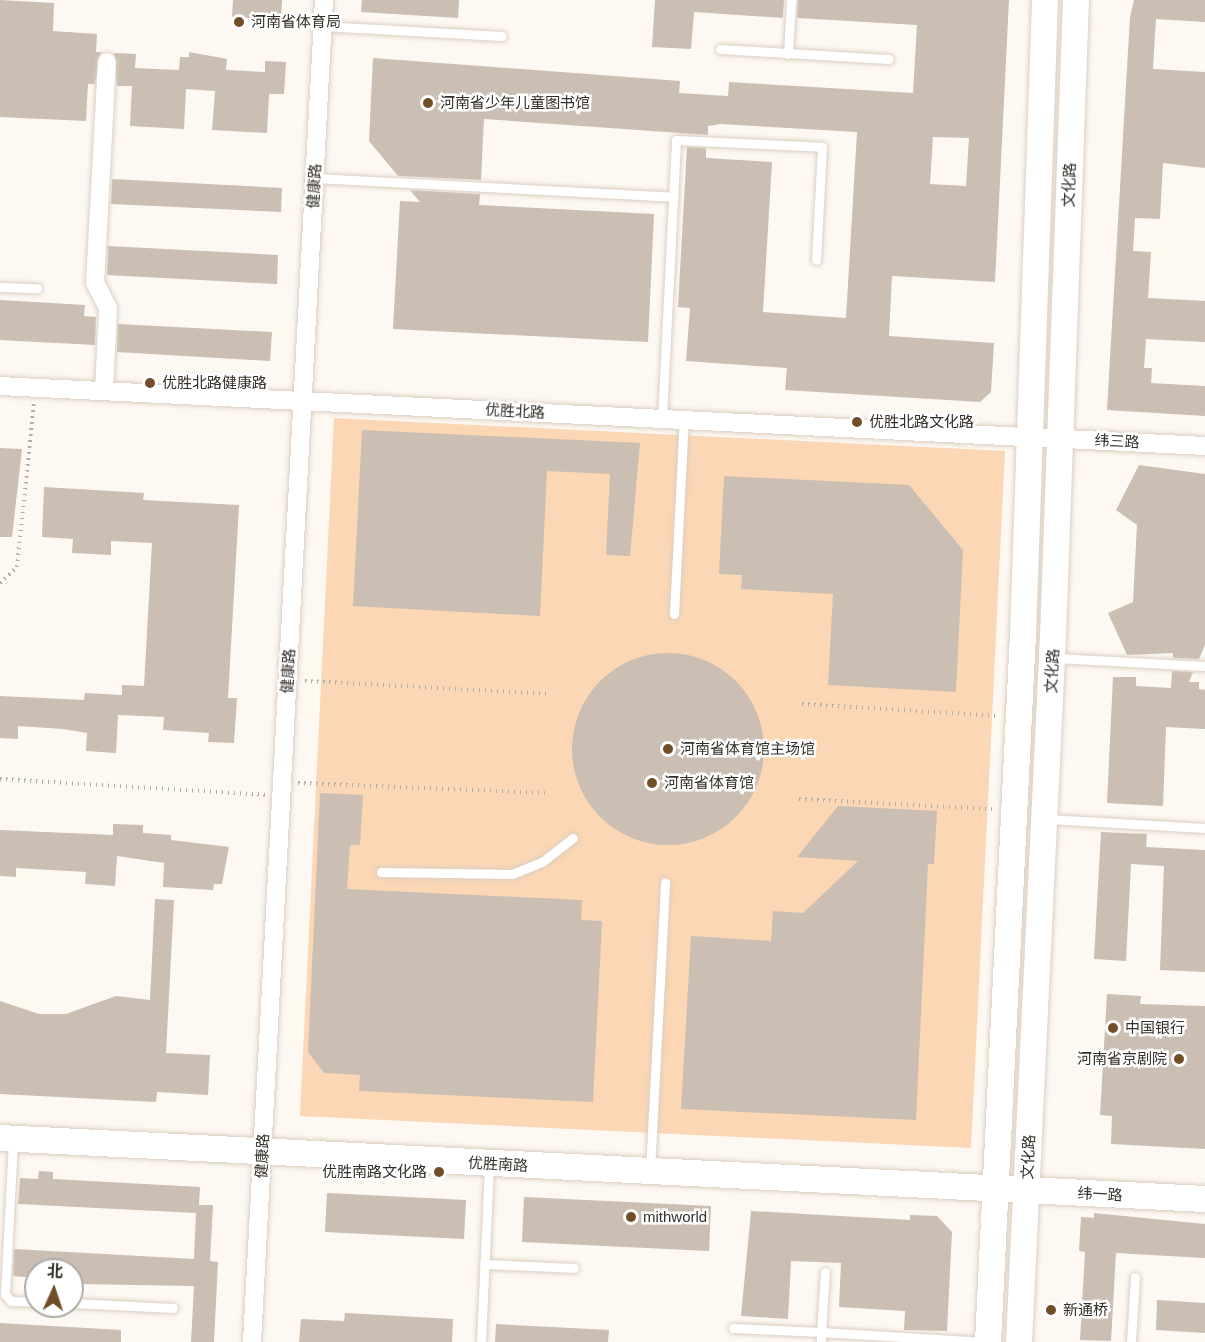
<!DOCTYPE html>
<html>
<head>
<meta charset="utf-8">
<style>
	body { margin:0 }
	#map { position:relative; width:1205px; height:1342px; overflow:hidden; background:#fdf8f2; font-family:Helvetica,"Noto Sans SC",sans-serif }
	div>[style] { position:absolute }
	.green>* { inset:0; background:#fbd7b5 }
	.building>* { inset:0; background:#cbbeb2 }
	.round { border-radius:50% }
	.path>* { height:4px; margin-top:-2px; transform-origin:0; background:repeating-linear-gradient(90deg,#b2ada7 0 1.5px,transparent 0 6px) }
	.roads { filter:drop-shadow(0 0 2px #dccec1) drop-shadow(0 0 2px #dccec1) }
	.lane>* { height:9px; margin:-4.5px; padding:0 4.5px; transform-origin:4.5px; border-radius:4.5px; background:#fff }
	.street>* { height:18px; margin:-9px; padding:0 9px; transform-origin:9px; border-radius:9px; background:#fff }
	.secondary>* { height:26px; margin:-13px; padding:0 13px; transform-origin:13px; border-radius:13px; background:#fff }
	.dots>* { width:16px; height:16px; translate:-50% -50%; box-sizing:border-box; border:3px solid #fff; border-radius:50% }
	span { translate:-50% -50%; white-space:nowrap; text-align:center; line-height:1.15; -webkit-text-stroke:5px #fff; paint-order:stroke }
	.poi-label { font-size:15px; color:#342f2a }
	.left { translate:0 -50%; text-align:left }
	.right { translate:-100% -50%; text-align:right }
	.street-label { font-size:15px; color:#342f2a }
	.north { position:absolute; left:24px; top:1258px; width:60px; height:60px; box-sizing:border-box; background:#fff; border:2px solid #aeacaa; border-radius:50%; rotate:3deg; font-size:16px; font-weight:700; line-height:24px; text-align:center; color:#342f2a }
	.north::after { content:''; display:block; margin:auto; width:21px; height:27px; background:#724e28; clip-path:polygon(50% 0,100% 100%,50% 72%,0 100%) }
</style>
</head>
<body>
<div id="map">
	<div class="green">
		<i style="clip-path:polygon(334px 418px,1005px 451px,971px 1148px,300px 1116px)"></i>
	</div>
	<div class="building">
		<i style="clip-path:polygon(0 0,54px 3px,53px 31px,97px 34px,96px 52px,101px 52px,95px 84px,88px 84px,86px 121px,0 117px)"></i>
		<i style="clip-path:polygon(233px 0,282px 0,281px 20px,232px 17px)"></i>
		<i style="clip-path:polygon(362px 0,459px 0,458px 18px,361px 12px)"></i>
		<i style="clip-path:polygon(655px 0,784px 0,783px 18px,694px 12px,691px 49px,652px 47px)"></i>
		<i style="clip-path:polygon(evenodd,798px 0,1009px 0,995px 282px,892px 276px,889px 336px,994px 343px,991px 392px,980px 402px,785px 390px,787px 368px,686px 361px,690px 308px,678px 307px,687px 147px,706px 148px,706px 158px,772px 162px,763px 312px,846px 318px,857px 132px,720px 124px,708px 126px,708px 135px,484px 119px,481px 180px,398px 176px,369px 141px,373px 58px,680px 81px,679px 93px,728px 96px,729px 82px,913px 93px,917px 25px,797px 18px,798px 0,933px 137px,969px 138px,966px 186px,930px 184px,933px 137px)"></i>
		<i style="clip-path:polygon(1134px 0,1205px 0,1205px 22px,1156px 19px,1153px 69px,1205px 72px,1205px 168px,1163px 163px,1160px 219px,1135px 218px,1133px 251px,1151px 252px,1148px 298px,1205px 301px,1205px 342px,1146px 339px,1144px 368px,1152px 368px,1151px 383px,1205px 386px,1205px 416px,1107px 410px,1130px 17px)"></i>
		<i style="clip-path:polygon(189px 52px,227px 59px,226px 70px,265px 72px,265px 61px,286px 62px,284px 94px,269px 94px,267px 133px,212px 130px,215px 91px,186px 89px,184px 129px,130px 126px,132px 86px,117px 86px,114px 53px,136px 54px,135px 68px,179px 70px,180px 57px,189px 57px)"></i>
		<i style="clip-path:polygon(112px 179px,282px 188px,281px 212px,111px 204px)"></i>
		<i style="clip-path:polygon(410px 190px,480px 194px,479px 205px,654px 214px,648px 342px,393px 329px,400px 201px,420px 202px)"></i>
		<i style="clip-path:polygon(108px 246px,278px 255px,277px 284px,107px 275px)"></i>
		<i style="clip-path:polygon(0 300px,85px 305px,84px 316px,96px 317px,95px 345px,0 340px)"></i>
		<i style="clip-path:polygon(118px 324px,272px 332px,270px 361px,117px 352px)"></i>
		<i style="clip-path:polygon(362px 430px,640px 443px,630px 556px,606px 555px,610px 474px,547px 471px,540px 616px,353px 606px)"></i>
		<i style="clip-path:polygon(0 448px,22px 449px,12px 537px,0 537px)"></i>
		<i style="clip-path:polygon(1139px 465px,1205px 474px,1205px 645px,1199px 659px,1173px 658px,1173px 653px,1127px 655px,1108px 613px,1133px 602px,1137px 525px,1116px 510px)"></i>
		<i style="clip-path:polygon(724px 476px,909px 485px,963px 550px,956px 692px,828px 685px,833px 594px,741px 589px,742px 575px,719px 574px)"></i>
		<i style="clip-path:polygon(44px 487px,144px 493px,143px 500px,239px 505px,228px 698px,237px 698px,234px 743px,208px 742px,209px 733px,163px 730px,164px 717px,118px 715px,116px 753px,86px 751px,87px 733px,63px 729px,18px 726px,18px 739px,0 738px,0 696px,84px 700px,85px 693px,122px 695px,122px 685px,144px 686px,152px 543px,111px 541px,111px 555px,72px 553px,73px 539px,42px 537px)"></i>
		<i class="round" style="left:572px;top:653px;width:192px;height:192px"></i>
		<i style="clip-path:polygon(1172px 671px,1193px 672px,1189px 682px,1199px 682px,1199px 689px,1205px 690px,1205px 729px,1166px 727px,1163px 806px,1107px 803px,1113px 677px,1136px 677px,1136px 686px,1171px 688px)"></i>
		<i style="clip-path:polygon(320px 793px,363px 795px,360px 845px,350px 845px,347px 889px,582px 900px,581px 920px,602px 921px,593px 1102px,359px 1091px,360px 1075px,324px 1073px,308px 1052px)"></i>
		<i style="clip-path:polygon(838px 806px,937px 811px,934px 864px,928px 864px,916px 1120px,681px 1109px,691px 936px,771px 941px,773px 911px,803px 913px,858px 861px,797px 857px)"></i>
		<i style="clip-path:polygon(113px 824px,143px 825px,143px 833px,171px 835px,171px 840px,229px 847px,222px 884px,214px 884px,213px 890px,163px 887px,164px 863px,117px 856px,115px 886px,85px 884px,86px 872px,16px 868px,16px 877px,0 876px,0 830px,113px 835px)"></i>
		<i style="clip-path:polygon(1101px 832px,1147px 834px,1146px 847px,1205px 850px,1205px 972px,1160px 970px,1164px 866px,1131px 864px,1126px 961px,1094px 959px)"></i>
		<i style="clip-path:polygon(155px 899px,174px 900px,166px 1053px,210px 1055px,208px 1095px,157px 1092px,156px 1102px,0 1094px,0 1001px,39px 1014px,66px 1014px,116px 996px,150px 1000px)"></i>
		<i style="clip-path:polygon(1107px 994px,1141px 996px,1140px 1004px,1205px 1006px,1205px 1149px,1111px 1144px,1112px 1116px,1100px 1115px)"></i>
		<i style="clip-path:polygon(39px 1171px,53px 1172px,53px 1179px,200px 1187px,199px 1205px,213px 1205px,210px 1261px,218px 1262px,214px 1342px,191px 1342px,194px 1286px,77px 1284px,72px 1270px,36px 1270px,36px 1278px,13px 1276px,14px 1249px,194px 1259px,196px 1213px,18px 1204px,20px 1178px,38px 1179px)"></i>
		<i style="clip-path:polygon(327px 1193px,466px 1200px,464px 1239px,325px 1232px)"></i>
		<i style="clip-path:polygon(524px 1197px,711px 1206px,709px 1251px,522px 1242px)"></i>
		<i style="clip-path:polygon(751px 1211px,910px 1220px,910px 1215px,937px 1216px,952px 1232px,947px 1331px,904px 1330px,905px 1311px,839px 1307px,841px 1263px,791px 1261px,788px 1319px,741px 1316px)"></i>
		<i style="clip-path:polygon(1094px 1213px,1205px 1224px,1205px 1258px,1116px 1253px,1111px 1341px,1080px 1340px,1085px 1252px,1079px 1251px,1081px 1217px,1094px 1218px)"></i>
		<i style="clip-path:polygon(1157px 1300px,1205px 1303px,1205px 1333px,1156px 1330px)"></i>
		<i style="clip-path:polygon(345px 1313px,453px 1319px,452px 1342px,299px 1342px,301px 1319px,344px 1321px)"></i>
		<i style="clip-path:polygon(0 1323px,121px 1330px,121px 1342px,0 1342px)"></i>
		<i style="clip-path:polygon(496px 1324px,609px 1330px,608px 1342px,495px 1342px)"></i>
	</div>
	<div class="path">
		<i style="left:0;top:583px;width:23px;rotate:-43deg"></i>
		<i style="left:17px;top:567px;width:165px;rotate:-84.1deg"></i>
		<i style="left:305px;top:681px;width:245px;rotate:3deg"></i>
		<i style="left:802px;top:704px;width:197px;rotate:3.5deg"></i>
		<i style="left:0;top:779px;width:266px;rotate:3.4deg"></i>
		<i style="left:298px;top:783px;width:247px;rotate:2.3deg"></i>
		<i style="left:799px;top:799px;width:194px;rotate:3deg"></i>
	</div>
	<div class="roads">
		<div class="lane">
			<i style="left:322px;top:26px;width:180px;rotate:3.2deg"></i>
			<i style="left:720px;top:49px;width:169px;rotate:3.4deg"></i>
			<i style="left:788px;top:54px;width:54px;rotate:-86.8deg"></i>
			<i style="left:314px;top:178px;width:360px;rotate:3deg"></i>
			<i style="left:0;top:287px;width:37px;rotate:2deg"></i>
			<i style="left:662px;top:418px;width:278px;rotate:-87.1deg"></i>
			<i style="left:676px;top:140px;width:146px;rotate:2.7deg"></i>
			<i style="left:822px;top:147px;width:113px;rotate:93deg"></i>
			<i style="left:674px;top:614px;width:195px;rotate:-87.1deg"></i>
			<i style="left:1055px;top:658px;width:150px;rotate:3.1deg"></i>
			<i style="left:1047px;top:819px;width:158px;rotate:3.3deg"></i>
			<i style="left:381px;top:872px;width:131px;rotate:0.9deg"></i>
			<i style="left:512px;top:874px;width:32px;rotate:-22deg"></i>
			<i style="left:542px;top:862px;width:39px;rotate:-38deg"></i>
			<i style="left:13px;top:1141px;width:153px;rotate:93deg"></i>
			<i style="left:5px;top:1294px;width:9px;rotate:49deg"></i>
			<i style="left:11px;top:1301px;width:25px;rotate:2deg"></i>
			<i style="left:650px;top:1171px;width:289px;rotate:-87deg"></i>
			<i style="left:484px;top:1264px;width:90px;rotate:2.5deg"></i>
			<i style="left:72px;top:1303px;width:101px;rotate:2.8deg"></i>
			<i style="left:733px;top:1328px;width:88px;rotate:2.6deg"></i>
			<i style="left:821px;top:1332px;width:60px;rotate:-86.2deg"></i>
			<i style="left:481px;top:1342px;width:176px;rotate:-87.4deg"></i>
			<i style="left:821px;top:1342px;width:10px;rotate:-90deg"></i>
			<i style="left:821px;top:1332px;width:165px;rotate:3.5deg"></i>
			<i style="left:1131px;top:1342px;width:65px;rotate:-86.5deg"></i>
		</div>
		<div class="street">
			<i style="left:0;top:386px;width:1206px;rotate:2.85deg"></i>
			<i style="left:104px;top:391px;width:83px;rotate:-87.2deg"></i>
			<i style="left:108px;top:308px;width:28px;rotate:-117deg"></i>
			<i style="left:95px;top:283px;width:221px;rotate:-86.9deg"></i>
			<i style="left:252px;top:1342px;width:1344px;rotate:-86.93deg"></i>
		</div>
		<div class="secondary">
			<i style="left:0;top:1138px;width:1207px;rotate:2.9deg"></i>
			<i style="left:988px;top:1342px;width:709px;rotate:-87.17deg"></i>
			<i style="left:1023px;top:634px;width:634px;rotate:-88.01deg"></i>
			<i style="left:1019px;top:1342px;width:707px;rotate:-87.24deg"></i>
			<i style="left:1053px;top:636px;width:636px;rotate:-87.93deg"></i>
		</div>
	</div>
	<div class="dots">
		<i style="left:239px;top:22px;background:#724e28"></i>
		<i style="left:428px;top:103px;background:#724e28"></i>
		<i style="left:150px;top:383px;background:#724e28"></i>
		<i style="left:857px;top:422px;background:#724e28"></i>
		<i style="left:668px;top:749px;background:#724e28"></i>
		<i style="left:652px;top:783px;background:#724e28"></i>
		<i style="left:1113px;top:1028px;background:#724e28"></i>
		<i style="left:1179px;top:1059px;background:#724e28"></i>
		<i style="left:439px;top:1172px;background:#724e28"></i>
		<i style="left:631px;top:1217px;background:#724e28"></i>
		<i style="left:1051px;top:1310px;background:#724e28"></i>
	</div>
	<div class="poi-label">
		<span class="left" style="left:251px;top:22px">河南省体育局</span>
		<span class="left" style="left:440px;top:103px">河南省少年儿童图书馆</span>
		<span class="left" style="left:162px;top:383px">优胜北路健康路</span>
		<span class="left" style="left:869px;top:422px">优胜北路文化路</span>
		<span class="left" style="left:680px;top:749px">河南省体育馆主场馆</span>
		<span class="left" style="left:664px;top:783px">河南省体育馆</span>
		<span class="left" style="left:1125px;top:1028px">中国银行</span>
		<span class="right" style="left:1167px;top:1059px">河南省京剧院</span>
		<span class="right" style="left:427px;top:1172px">优胜南路文化路</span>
		<span class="left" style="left:643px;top:1217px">mithworld</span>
		<span class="left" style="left:1063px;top:1310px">新通桥</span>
	</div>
	<div class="street-label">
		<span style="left:1069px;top:185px;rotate:-88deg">文化路</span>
		<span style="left:314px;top:186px;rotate:-87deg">健康路</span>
		<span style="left:515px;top:411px;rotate:3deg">优胜北路</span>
		<span style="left:1117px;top:441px;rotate:3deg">纬三路</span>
		<span style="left:288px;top:671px;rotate:-87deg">健康路</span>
		<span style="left:1052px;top:671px;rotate:-87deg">文化路</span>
		<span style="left:262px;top:1156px;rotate:-87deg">健康路</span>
		<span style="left:1028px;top:1157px;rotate:-87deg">文化路</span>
		<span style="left:498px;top:1164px;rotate:3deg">优胜南路</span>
		<span style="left:1100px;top:1194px;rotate:3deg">纬一路</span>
	</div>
	<div class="north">北</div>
</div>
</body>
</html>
